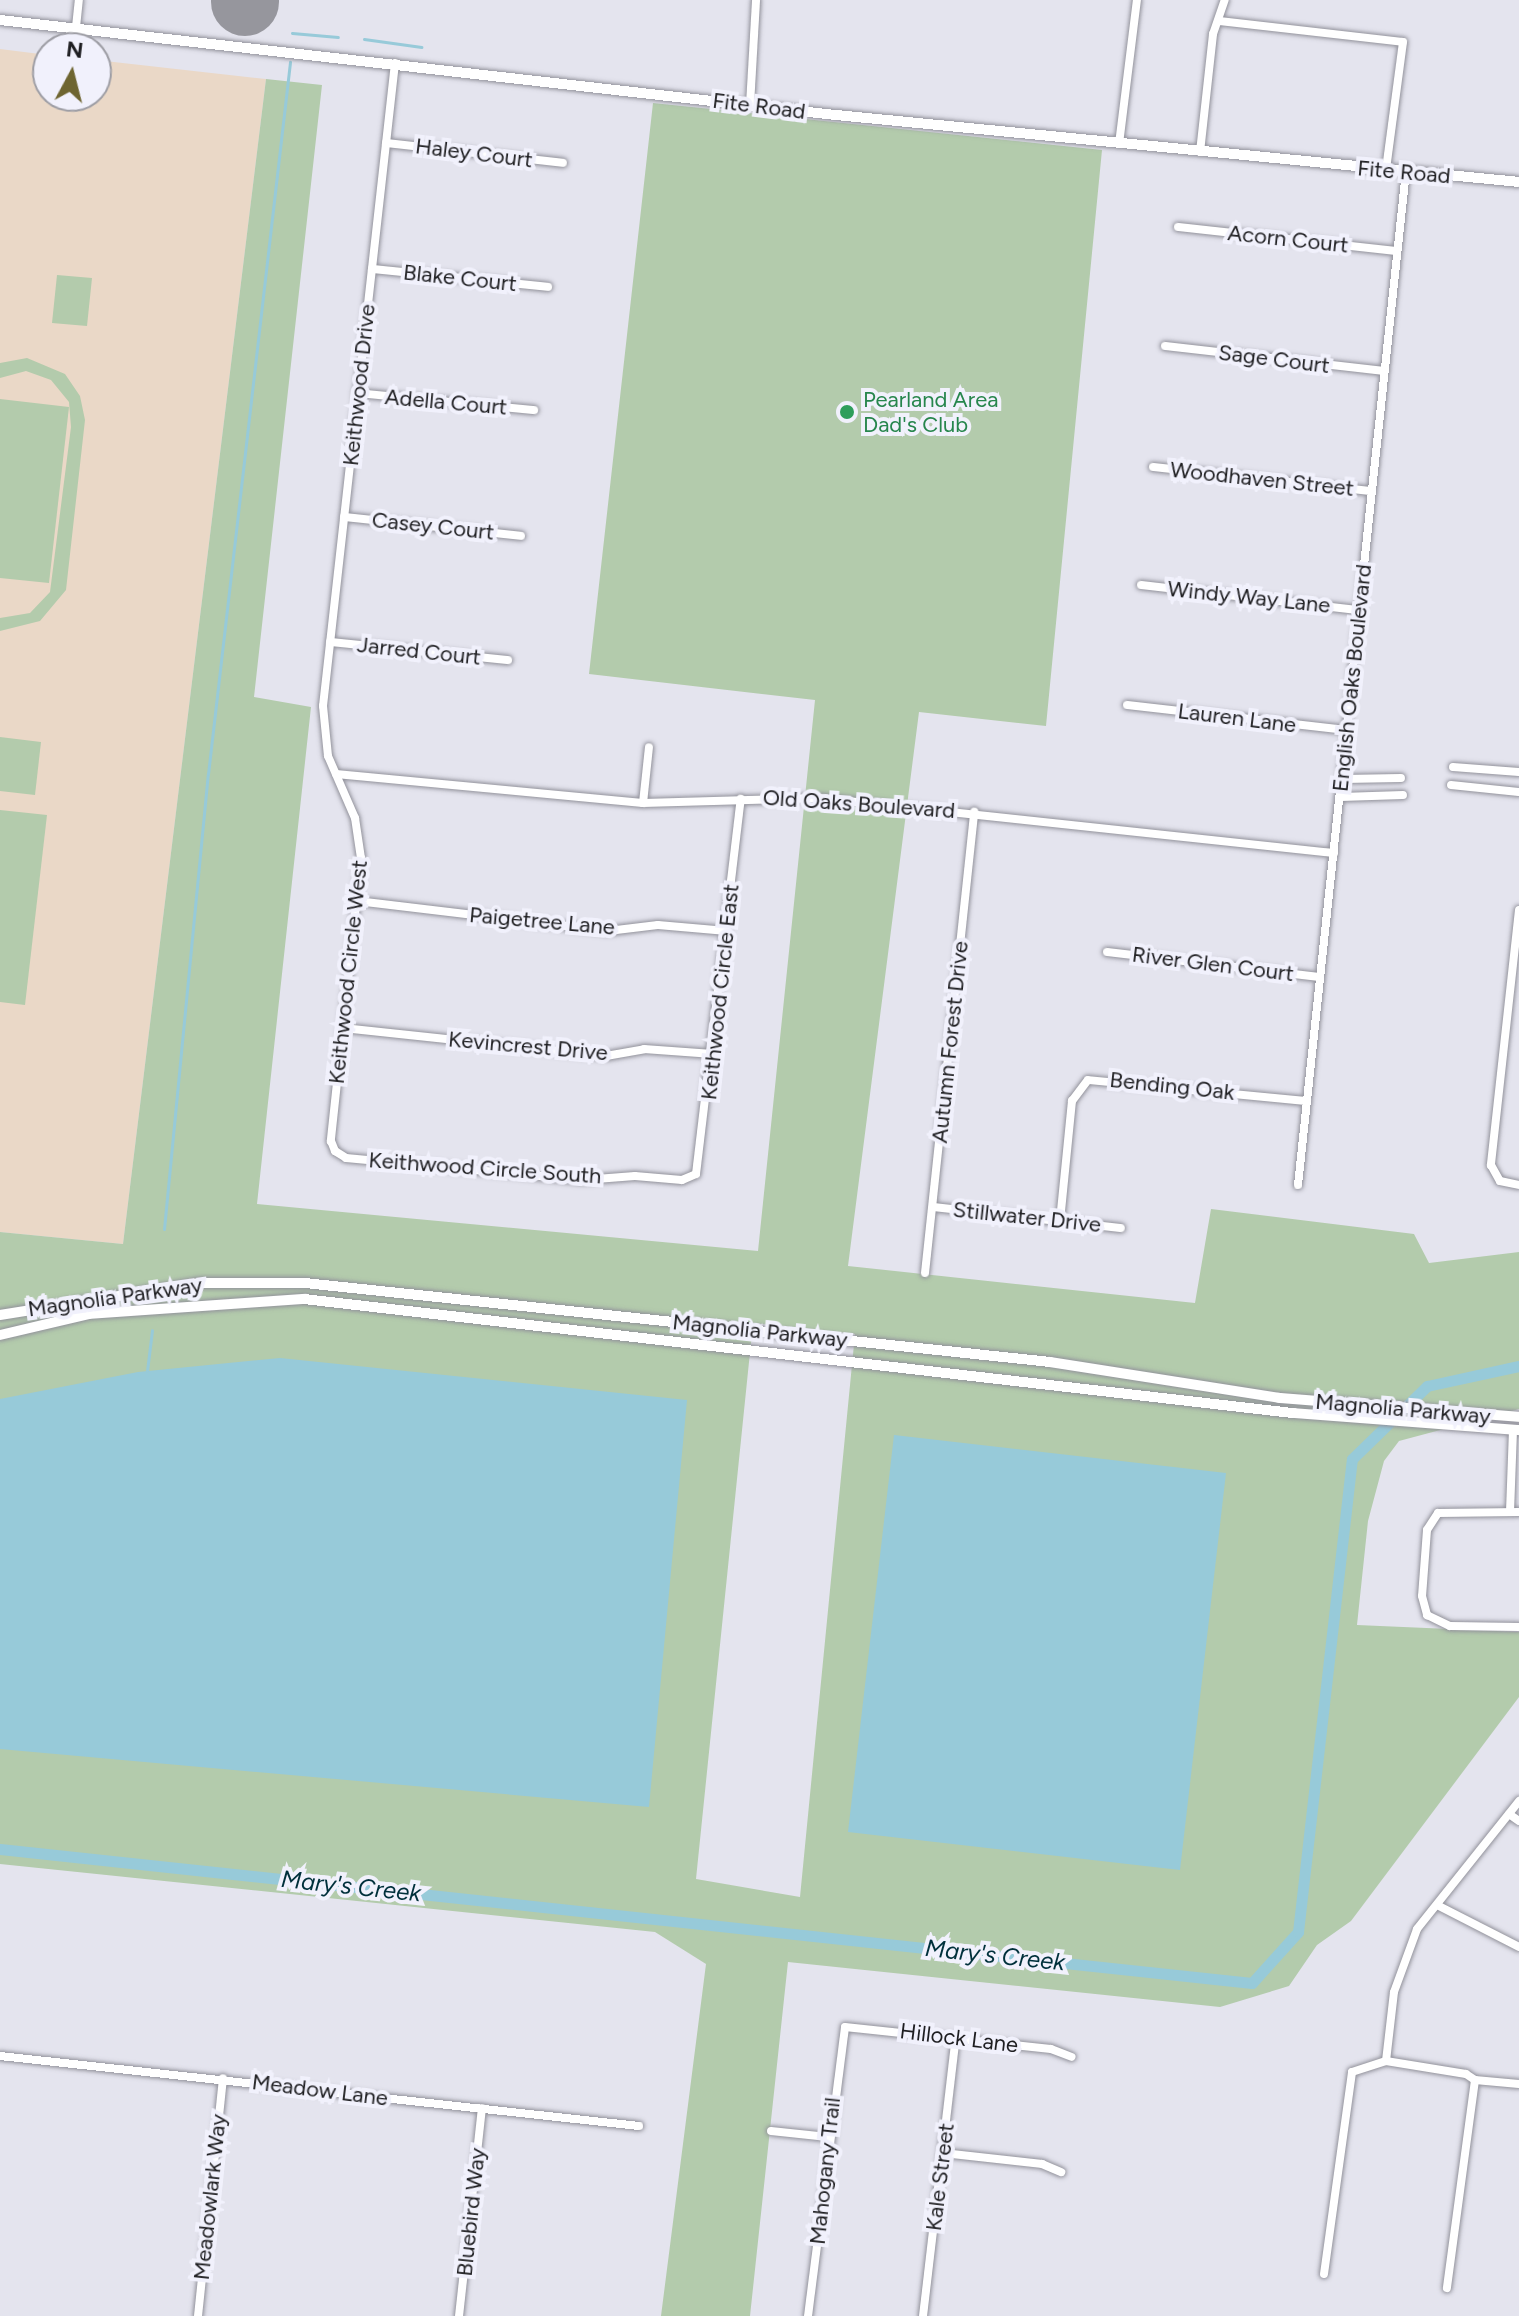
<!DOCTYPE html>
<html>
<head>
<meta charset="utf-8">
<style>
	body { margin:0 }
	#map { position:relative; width:1519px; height:2316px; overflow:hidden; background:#e4e4ee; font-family:Figtree,sans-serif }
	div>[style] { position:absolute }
	.education>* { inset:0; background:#ead8c7 }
	.green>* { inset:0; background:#b3cbac }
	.water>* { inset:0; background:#97cad9 }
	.stream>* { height:3px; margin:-1.5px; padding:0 1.5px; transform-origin:1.5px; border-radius:1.5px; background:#97cad9 }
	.canal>* { height:11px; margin:-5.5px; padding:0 5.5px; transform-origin:5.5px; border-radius:5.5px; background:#97cad9 }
	.runway>* { height:68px; margin:-34px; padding:0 34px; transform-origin:34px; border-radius:34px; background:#96969d }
	.roads { filter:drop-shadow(0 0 2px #92929b) drop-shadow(0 0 2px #92929b) }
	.minor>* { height:8px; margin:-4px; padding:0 4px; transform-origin:4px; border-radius:4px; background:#fff }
	.tertiary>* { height:10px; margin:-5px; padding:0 5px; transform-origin:5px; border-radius:5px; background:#fff }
	.dots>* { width:22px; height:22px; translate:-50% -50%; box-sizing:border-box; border:4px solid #f1f1fc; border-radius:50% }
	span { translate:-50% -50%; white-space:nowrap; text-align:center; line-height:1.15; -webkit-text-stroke:8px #f1f1fc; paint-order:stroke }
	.street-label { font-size:22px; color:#1e1e21 }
	.leisure-label { font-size:22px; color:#27864d }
	.left { translate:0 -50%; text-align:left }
	.water-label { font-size:24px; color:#00303b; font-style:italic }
	.north { position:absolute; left:32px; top:32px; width:80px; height:80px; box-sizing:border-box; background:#f1f1fc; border:2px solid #9d9da4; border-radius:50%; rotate:7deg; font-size:22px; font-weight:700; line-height:32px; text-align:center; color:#1e1e21 }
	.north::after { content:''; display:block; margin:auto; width:28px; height:36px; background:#6e6531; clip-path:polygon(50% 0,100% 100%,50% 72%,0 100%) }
</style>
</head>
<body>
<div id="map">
	<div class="education">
		<i style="clip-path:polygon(0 49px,48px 55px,48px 96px,96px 96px,96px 60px,266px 79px,123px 1244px,0 1232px)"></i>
	</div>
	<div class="green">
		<i style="clip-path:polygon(evenodd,266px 79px,322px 85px,254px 697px,311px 707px,257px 1204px,758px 1251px,815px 700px,589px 674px,653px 103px,1102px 150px,1046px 726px,919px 712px,848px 1266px,1195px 1303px,1211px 1209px,1414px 1234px,1429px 1263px,1519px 1252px,1519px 1409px,1399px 1441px,1384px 1461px,1368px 1521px,1357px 1625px,1519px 1632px,1519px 1697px,1351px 1921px,1317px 1945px,1289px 1986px,1220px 2007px,788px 1962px,750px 2316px,661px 2316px,706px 1964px,655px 1932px,0 1864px,0 1232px,123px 1244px,266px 79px,753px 1323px,855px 1334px,800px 1897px,696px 1879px,753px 1323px)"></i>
		<i style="clip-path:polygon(57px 275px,92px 278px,87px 326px,52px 323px)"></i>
		<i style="clip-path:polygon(27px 358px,65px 374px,80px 396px,85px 420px,66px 590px,40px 621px,0 631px,0 618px,30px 613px,50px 592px,71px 427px,69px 402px,51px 380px,26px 371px,0 378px,0 363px)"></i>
		<i style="clip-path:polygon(0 399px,69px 407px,49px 583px,0 578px)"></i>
		<i style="clip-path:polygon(0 737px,41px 742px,35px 795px,0 791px)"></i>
		<i style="clip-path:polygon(0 810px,47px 815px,25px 1005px,0 1002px)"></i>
	</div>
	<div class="water">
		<i style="clip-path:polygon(280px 1358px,687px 1400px,649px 1807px,0 1749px,0 1399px,138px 1372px)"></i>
		<i style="clip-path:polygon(894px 1435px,1226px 1473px,1180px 1870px,848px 1832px)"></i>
	</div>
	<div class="stream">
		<i style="left:292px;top:33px;width:46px;rotate:5deg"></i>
		<i style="left:364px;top:39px;width:58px;rotate:8deg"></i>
		<i style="left:164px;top:1229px;width:457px;rotate:-84.5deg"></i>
		<i style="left:208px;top:774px;width:717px;rotate:-83.43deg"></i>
		<i style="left:147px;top:1371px;width:41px;rotate:-83deg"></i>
	</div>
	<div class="canal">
		<i style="left:0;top:1849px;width:1259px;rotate:6.11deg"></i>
		<i style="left:1252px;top:1983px;width:69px;rotate:-48deg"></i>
		<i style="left:1298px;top:1932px;width:476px;rotate:-83.5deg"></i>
		<i style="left:1352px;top:1459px;width:105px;rotate:-44.2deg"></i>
		<i style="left:1427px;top:1386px;width:94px;rotate:-12.3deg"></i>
	</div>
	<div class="runway">
		<i style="left:245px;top:2px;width:2px;rotate:-90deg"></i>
	</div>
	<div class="roads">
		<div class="minor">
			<i style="left:1219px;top:21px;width:185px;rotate:6.5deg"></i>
			<i style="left:1403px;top:42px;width:129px;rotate:97.6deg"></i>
			<i style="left:76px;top:27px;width:27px;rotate:-84deg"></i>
			<i style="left:395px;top:63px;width:647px;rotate:96.39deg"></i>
			<i style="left:323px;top:706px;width:50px;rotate:84.3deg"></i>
			<i style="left:328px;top:756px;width:68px;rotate:66.5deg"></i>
			<i style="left:355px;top:818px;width:40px;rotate:81.5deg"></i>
			<i style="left:361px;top:858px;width:285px;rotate:96.1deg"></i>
			<i style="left:331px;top:1141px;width:11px;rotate:68deg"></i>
			<i style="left:335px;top:1151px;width:13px;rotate:32deg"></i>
			<i style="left:346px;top:1158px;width:238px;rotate:5.3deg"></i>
			<i style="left:583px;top:1180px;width:52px;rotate:-4.4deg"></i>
			<i style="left:635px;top:1176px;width:47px;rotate:4.9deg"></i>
			<i style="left:682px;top:1180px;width:15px;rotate:-23deg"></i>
			<i style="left:696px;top:1174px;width:378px;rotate:-83.2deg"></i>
			<i style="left:750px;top:105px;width:105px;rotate:-86.7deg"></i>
			<i style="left:386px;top:143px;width:178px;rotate:6.4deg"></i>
			<i style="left:1119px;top:144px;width:145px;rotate:-82.9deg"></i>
			<i style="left:1200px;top:152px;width:119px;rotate:-83.7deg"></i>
			<i style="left:1213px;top:34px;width:36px;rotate:-71deg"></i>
			<i style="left:1178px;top:227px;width:220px;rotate:6.3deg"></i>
			<i style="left:372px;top:269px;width:177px;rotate:5.8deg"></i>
			<i style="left:1165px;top:346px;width:219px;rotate:6.5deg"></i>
			<i style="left:357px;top:393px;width:178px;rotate:5.5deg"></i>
			<i style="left:1153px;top:467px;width:219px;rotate:6.3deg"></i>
			<i style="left:344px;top:517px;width:178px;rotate:6.1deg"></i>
			<i style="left:1141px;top:585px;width:218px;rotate:6.6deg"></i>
			<i style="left:330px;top:642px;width:179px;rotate:5.8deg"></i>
			<i style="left:1127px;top:705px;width:221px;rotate:6.5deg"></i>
			<i style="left:1453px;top:767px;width:66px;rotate:4.3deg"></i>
			<i style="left:336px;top:774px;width:308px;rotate:5.4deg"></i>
			<i style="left:643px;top:803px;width:176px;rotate:-1.6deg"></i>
			<i style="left:819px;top:798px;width:518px;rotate:6.1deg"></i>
			<i style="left:1343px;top:779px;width:58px;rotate:-1deg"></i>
			<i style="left:1451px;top:785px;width:68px;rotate:5.9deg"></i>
			<i style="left:1341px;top:797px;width:62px;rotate:-1.8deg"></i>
			<i style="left:643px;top:803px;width:56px;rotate:-83.9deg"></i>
			<i style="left:357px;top:901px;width:253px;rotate:6.8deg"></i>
			<i style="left:608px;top:931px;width:50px;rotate:-6.8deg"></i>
			<i style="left:658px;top:925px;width:69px;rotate:5deg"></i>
			<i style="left:1519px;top:910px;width:257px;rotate:96.3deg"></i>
			<i style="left:1491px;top:1165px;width:18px;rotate:61deg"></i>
			<i style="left:1500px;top:1181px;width:19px;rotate:12deg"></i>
			<i style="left:1107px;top:952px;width:214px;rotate:6.7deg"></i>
			<i style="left:343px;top:1028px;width:264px;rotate:6.1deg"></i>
			<i style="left:606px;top:1056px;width:39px;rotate:-10deg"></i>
			<i style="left:644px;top:1049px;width:69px;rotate:4.1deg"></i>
			<i style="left:1298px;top:1185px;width:1020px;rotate:-83.92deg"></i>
			<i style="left:933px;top:1207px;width:189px;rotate:6.4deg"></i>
			<i style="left:1060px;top:1221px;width:121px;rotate:-84.3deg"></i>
			<i style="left:1072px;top:1101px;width:26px;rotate:-53deg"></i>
			<i style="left:1088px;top:1080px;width:220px;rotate:5.5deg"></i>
			<i style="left:925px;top:1273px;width:464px;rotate:-83.9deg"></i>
			<i style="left:1510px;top:1512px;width:82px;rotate:-87.9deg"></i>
			<i style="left:1519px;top:1512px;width:81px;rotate:179.3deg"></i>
			<i style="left:1438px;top:1513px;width:20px;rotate:123deg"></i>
			<i style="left:1427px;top:1530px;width:66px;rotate:94.3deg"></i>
			<i style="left:1422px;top:1596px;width:20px;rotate:75deg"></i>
			<i style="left:1427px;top:1615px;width:25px;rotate:26deg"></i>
			<i style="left:1450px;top:1626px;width:69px;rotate:0.8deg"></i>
			<i style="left:1509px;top:1814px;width:12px;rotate:35deg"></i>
			<i style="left:1437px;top:1905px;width:92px;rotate:27.1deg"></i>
			<i style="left:0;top:2056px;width:643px;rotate:6.25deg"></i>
			<i style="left:1386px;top:2061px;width:81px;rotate:9.2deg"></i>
			<i style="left:1466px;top:2074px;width:11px;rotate:34deg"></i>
			<i style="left:1475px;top:2080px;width:210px;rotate:97.7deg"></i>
			<i style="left:1475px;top:2080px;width:44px;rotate:5.2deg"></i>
			<i style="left:771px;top:2131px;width:57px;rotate:6deg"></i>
			<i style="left:943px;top:2153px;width:100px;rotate:6.3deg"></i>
			<i style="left:1042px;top:2164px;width:21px;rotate:23deg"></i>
			<i style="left:1324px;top:2274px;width:204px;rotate:-82.1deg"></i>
			<i style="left:1352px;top:2072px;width:36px;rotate:-18deg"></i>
			<i style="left:1386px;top:2061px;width:69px;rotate:-83.4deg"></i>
			<i style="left:1394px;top:1992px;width:67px;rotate:-69.9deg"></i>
			<i style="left:1417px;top:1929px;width:164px;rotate:-51.4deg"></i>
			<i style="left:198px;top:2316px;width:239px;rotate:-84deg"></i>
			<i style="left:459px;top:2316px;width:209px;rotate:-83.7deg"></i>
			<i style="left:808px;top:2316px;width:291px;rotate:-82.7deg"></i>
			<i style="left:845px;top:2027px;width:207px;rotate:6.1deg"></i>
			<i style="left:1051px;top:2049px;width:22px;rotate:21deg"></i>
			<i style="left:923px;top:2316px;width:281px;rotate:-83.3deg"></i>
		</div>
		<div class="tertiary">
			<i style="left:0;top:20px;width:831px;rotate:6.49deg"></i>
			<i style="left:826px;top:114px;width:696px;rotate:5.6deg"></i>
			<i style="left:0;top:1315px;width:203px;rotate:-9.1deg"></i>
			<i style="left:200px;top:1283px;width:105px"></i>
			<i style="left:305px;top:1283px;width:749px;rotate:6.05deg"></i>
			<i style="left:1050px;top:1362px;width:232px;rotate:8.9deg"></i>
			<i style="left:1279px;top:1398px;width:241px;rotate:4.5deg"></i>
			<i style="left:0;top:1335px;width:91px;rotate:-13.3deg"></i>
			<i style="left:89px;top:1314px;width:216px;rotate:-4deg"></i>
			<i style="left:304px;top:1299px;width:996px;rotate:6.58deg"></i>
			<i style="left:1293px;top:1413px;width:227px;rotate:4.3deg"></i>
		</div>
	</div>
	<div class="dots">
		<i style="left:847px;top:412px;background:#2e9e5b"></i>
	</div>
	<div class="street-label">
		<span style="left:759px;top:106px;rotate:7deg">Fite Road</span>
		<span style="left:474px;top:153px;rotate:7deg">Haley Court</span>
		<span style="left:1404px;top:172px;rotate:5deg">Fite Road</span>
		<span style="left:1288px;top:239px;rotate:6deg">Acorn Court</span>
		<span style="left:460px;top:278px;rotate:6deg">Blake Court</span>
		<span style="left:1274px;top:359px;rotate:7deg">Sage Court</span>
		<span style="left:359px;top:385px;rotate:-84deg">Keithwood Drive</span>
		<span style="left:446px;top:402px;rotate:5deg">Adella Court</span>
		<span style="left:1262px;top:479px;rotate:6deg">Woodhaven Street</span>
		<span style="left:433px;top:526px;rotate:6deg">Casey Court</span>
		<span style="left:1249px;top:597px;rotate:6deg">Windy Way Lane</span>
		<span style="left:419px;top:651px;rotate:6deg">Jarred Court</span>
		<span style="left:1352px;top:678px;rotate:-84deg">English Oaks Boulevard</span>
		<span style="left:1237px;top:718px;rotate:7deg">Lauren Lane</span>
		<span style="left:859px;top:804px;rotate:4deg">Old Oaks Boulevard</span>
		<span style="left:542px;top:921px;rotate:5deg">Paigetree Lane</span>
		<span style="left:1213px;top:964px;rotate:7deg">River Glen Court</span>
		<span style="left:348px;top:972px;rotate:-84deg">Keithwood Circle West</span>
		<span style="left:720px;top:992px;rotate:-84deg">Keithwood Circle East</span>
		<span style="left:950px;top:1042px;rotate:-84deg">Autumn Forest Drive</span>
		<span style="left:528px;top:1046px;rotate:5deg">Kevincrest Drive</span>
		<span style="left:1172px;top:1086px;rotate:6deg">Bending Oak</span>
		<span style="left:485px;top:1168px;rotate:4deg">Keithwood Circle South</span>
		<span style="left:1027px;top:1217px;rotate:6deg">Stillwater Drive</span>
		<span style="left:115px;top:1297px;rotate:-8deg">Magnolia Parkway</span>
		<span style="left:760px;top:1331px;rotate:6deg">Magnolia Parkway</span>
		<span style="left:1403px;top:1409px;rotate:5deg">Magnolia Parkway</span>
		<span style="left:959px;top:2038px;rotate:7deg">Hillock Lane</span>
		<span style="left:320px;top:2090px;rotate:7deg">Meadow Lane</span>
		<span style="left:825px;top:2171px;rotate:-84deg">Mahogany Trail</span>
		<span style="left:940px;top:2177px;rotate:-83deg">Kale Street</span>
		<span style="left:210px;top:2197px;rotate:-84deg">Meadowlark Way</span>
		<span style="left:471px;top:2212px;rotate:-84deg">Bluebird Way</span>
	</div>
	<div class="leisure-label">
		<span class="left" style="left:863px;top:412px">Pearland Area<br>Dad's Club</span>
	</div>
	<div class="water-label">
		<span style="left:351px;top:1886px;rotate:6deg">Mary's Creek</span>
		<span style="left:995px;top:1955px;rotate:6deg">Mary's Creek</span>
	</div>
	<div class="north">N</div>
</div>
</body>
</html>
